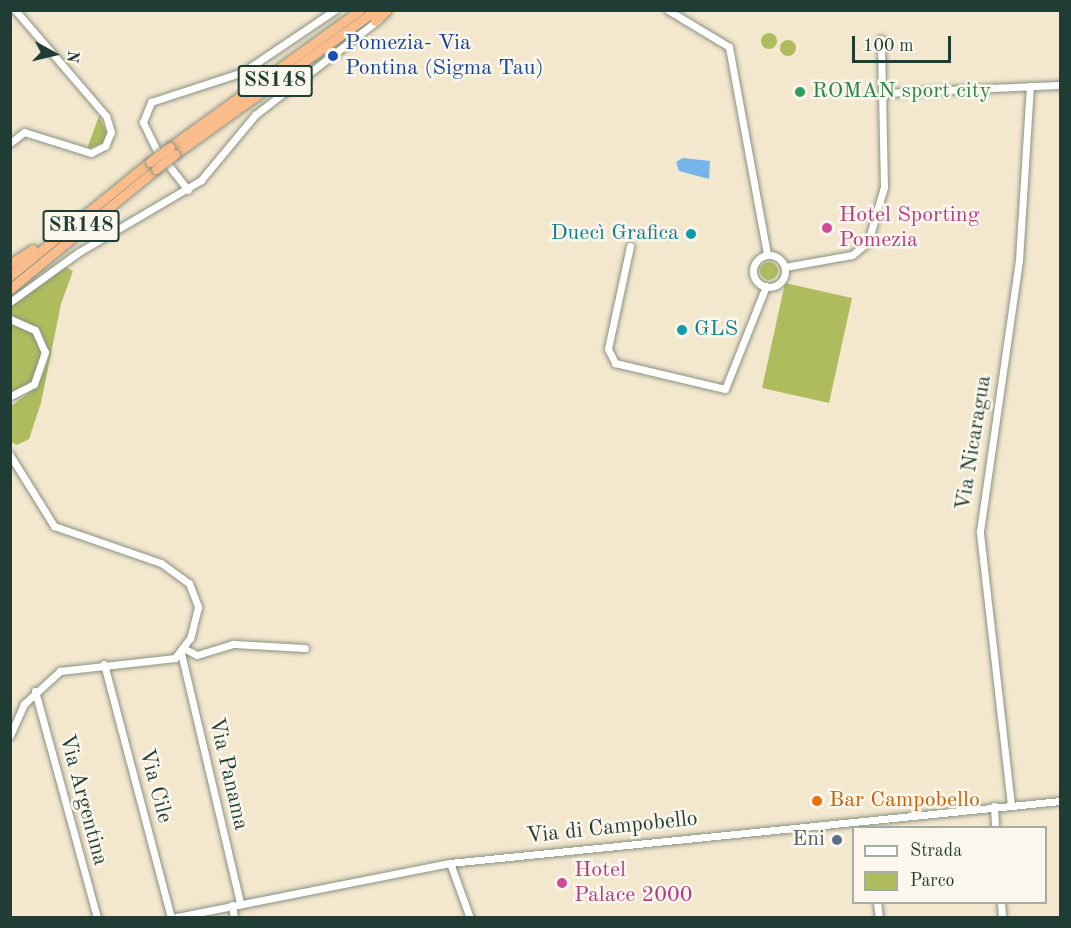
<!DOCTYPE html>
<html>
<head>
<meta charset="utf-8">
<style>
	body { margin:0 }
	#map { position:relative; width:1071px; height:928px; overflow:hidden; background:#f3e7ce; font-family:"Old Standard TT",serif }
	div>[style] { position:absolute }
	.green>* { inset:0; background:#aebc5e }
	.round { border-radius:50% }
	.water>* { inset:0; background:#76b5e9 }
	.roads { filter:drop-shadow(0 0 2px #899281) drop-shadow(0 0 2px #899281) }
	.minor>* { height:7px; margin:-3.5px; padding:0 3.5px; transform-origin:3.5px; border-radius:3.5px; background:#fff }
	.minor>.ring { margin:-3.5px; padding:0; box-sizing:content-box; background:none; border:7px solid #fff; border-radius:50% }
	.highway>* { height:9px; margin:-4.5px; padding:0 4.5px; transform-origin:4.5px; border-radius:4.5px; background:#f9bc8a }
	.bridges { filter:drop-shadow(0 0 2px #899281) drop-shadow(0 0 2px #899281) }
	.highway-bridge>* { height:9px; margin:-4.5px; padding:0 4.5px; transform-origin:4.5px; border-radius:4.5px; background:#f9bc8a }
	.dots>* { width:16px; height:16px; translate:-50% -50%; box-sizing:border-box; border:3px solid #fbf7ec; border-radius:50% }
	span { translate:-50% -50%; white-space:nowrap; text-align:center; line-height:1.15; -webkit-text-stroke:5px #fbf7ec; paint-order:stroke }
	.shield-label span { padding:2px 4px; background:#fbf7ec; border:2px solid; border-radius:4px; -webkit-text-stroke-width:0 }
	.shield-label { font-size:21px; color:#1f3d34; font-weight:700 }
	.transit-label { font-size:22px; color:#164399 }
	.left { translate:0 -50%; text-align:left }
	.leisure-label { font-size:22px; color:#27864d }
	.hotel-label { font-size:22px; color:#b23c85 }
	.culture-label { font-size:22px; color:#0d838f }
	.right { translate:-100% -50%; text-align:right }
	.street-label { font-size:22px; color:#1f3d34 }
	.food-label { font-size:22px; color:#c56008 }
	.service-label { font-size:22px; color:#4e5e75 }
	.frame { position:absolute; inset:0; border:12px solid #1f3d34; pointer-events:none }
	.legend { position:absolute; left:852px; top:826px; width:195px; height:78px; box-sizing:border-box; background:#fbf7ec; border:2px solid #a3ada2; margin:0; padding:8px 10px; list-style:none; font-size:18px; color:#1f3d34 }
	.legend li { display:flex; align-items:center; gap:12px; height:30px }
	.legend b { width:30px; border:2px solid #a3ada2 }
	.north { position:absolute; left:24px; top:24px; width:60px; height:60px; -webkit-text-stroke:4px #fbf7ec; paint-order:stroke; rotate:98deg; font-size:16px; font-weight:700; line-height:24px; text-align:center; color:#1f3d34 }
	.north::after { content:''; display:block; margin:auto; width:21px; height:27px; background:#1f3d34; clip-path:polygon(50% 0,100% 100%,50% 72%,0 100%) }
	.scale { position:absolute; left:852px; top:36px; width:99px; height:27px; box-sizing:border-box; border:3px solid #1f3d34; border-top:0; padding-left:8px; font-size:18px; line-height:21px; white-space:nowrap; color:#1f3d34; -webkit-text-stroke:4px #fbf7ec; paint-order:stroke }
</style>
</head>
<body>
<div id="map">
	<div class="green">
		<i class="round" style="left:761px;top:33px;width:16px;height:16px"></i>
		<i class="round" style="left:780px;top:40px;width:16px;height:16px"></i>
		<i style="clip-path:polygon(99px 116px,107px 133px,103px 143px,87px 149px)"></i>
		<i class="round" style="left:760px;top:262px;width:18px;height:18px"></i>
		<i style="clip-path:polygon(65px 267px,73px 271px,61px 304px,41px 403px,29px 439px,17px 445px,11px 442px,11px 406px,38px 386px,49px 357px,40px 331px,11px 316px,11px 306px)"></i>
		<i style="clip-path:polygon(785px 283px,852px 298px,829px 403px,762px 388px)"></i>
		<i style="clip-path:polygon(11px 322px,36px 335px,43px 354px,33px 382px,11px 394px)"></i>
	</div>
	<div class="water">
		<i style="clip-path:polygon(683px 158px,710px 161px,709px 179px,679px 171px,676px 162px)"></i>
	</div>
	<div class="roads">
		<div class="minor">
			<i style="left:668px;top:10px;width:71px;rotate:31.2deg"></i>
			<i style="left:729px;top:47px;width:211px;rotate:79.6deg"></i>
			<i style="left:882px;top:93px;width:178px;rotate:-2.6deg"></i>
			<i style="left:10px;top:143px;width:18px;rotate:-38deg"></i>
			<i style="left:24px;top:132px;width:70px;rotate:17.4deg"></i>
			<i style="left:91px;top:153px;width:16px;rotate:-27deg"></i>
			<i style="left:105px;top:146px;width:15px;rotate:-67deg"></i>
			<i style="left:111px;top:132px;width:17px;rotate:-107deg"></i>
			<i style="left:106px;top:116px;width:140px;rotate:-130.6deg"></i>
			<i style="left:156px;top:149px;width:30px;rotate:-116deg"></i>
			<i style="left:143px;top:122px;width:22px;rotate:-68deg"></i>
			<i style="left:151px;top:102px;width:97px;rotate:-18.1deg"></i>
			<i style="left:243px;top:72px;width:111px;rotate:-34deg"></i>
			<i style="left:170px;top:167px;width:29px;rotate:52deg"></i>
			<i style="left:630px;top:246px;width:105px;rotate:102.1deg"></i>
			<i style="left:608px;top:349px;width:16px;rotate:63deg"></i>
			<i style="left:615px;top:363px;width:113px;rotate:13.3deg"></i>
			<i style="left:725px;top:389px;width:111px;rotate:-68.3deg"></i>
			<i class="ring" style="left:753px;top:255px;width:25px;height:25px"></i>
			<i style="left:785px;top:267px;width:68px;rotate:-10.2deg"></i>
			<i style="left:852px;top:255px;width:21px;rotate:-39deg"></i>
			<i style="left:868px;top:242px;width:57px;rotate:-73.8deg"></i>
			<i style="left:884px;top:187px;width:148px;rotate:-91.2deg"></i>
			<i style="left:10px;top:302px;width:85px;rotate:-35.9deg"></i>
			<i style="left:79px;top:252px;width:142px;rotate:-30.5deg"></i>
			<i style="left:201px;top:180px;width:85px;rotate:-50.3deg"></i>
			<i style="left:255px;top:115px;width:157px;rotate:-37.7deg"></i>
			<i style="left:10px;top:319px;width:27px;rotate:24deg"></i>
			<i style="left:35px;top:330px;width:24px;rotate:66deg"></i>
			<i style="left:45px;top:352px;width:34px;rotate:109deg"></i>
			<i style="left:34px;top:384px;width:27px;rotate:153deg"></i>
			<i style="left:10px;top:455px;width:84px;rotate:58.2deg"></i>
			<i style="left:54px;top:526px;width:113px;rotate:19.1deg"></i>
			<i style="left:161px;top:563px;width:34px;rotate:36deg"></i>
			<i style="left:189px;top:583px;width:26px;rotate:69deg"></i>
			<i style="left:198px;top:607px;width:32px;rotate:104deg"></i>
			<i style="left:190px;top:638px;width:25px;rotate:127deg"></i>
			<i style="left:175px;top:658px;width:116px;rotate:173.6deg"></i>
			<i style="left:60px;top:671px;width:49px;rotate:137.5deg"></i>
			<i style="left:24px;top:704px;width:34px;rotate:114deg"></i>
			<i style="left:185px;top:649px;width:13px;rotate:27deg"></i>
			<i style="left:197px;top:655px;width:38px;rotate:-17deg"></i>
			<i style="left:233px;top:644px;width:72px;rotate:3.2deg"></i>
			<i style="left:181px;top:653px;width:256px;rotate:76.7deg"></i>
			<i style="left:104px;top:664px;width:263px;rotate:75.2deg"></i>
			<i style="left:35px;top:691px;width:235px;rotate:74.7deg"></i>
			<i style="left:1011px;top:805px;width:276px;rotate:-96.5deg"></i>
			<i style="left:980px;top:531px;width:274px;rotate:-81.8deg"></i>
			<i style="left:1019px;top:260px;width:174px;rotate:-86.4deg"></i>
			<i style="left:994px;top:806px;width:22px;rotate:87deg"></i>
			<i style="left:450px;top:863px;width:59px;rotate:70deg"></i>
			<i style="left:877px;top:902px;width:16px;rotate:83deg"></i>
			<i style="left:1001px;top:902px;width:16px;rotate:86deg"></i>
			<i style="left:232px;top:905px;width:13px;rotate:81deg"></i>
			<i style="left:172px;top:918px;width:283px;rotate:-11.2deg"></i>
			<i style="left:450px;top:863px;width:613px;rotate:-5.8deg"></i>
		</div>
		<div class="highway">
			<i style="left:375px;top:21px;width:16px;rotate:-43deg"></i>
			<i style="left:170px;top:147px;width:234px;rotate:-35.8deg"></i>
			<i style="left:175px;top:154px;width:247px;rotate:-35.6deg"></i>
			<i style="left:10px;top:264px;width:27px;rotate:-33deg"></i>
			<i style="left:10px;top:276px;width:181px;rotate:-39.2deg"></i>
			<i style="left:10px;top:289px;width:189px;rotate:-39.4deg"></i>
		</div>
	</div>
	<div class="bridges">
		<div class="highway-bridge">
			<i style="left:150px;top:162px;width:25px;rotate:-37deg"></i>
			<i style="left:156px;top:169px;width:24px;rotate:-38deg"></i>
		</div>
	</div>
	<div class="dots">
		<i style="left:333px;top:56px;background:#1a4fb4"></i>
		<i style="left:800px;top:92px;background:#2e9e5b"></i>
		<i style="left:827px;top:228px;background:#d1479c"></i>
		<i style="left:691px;top:234px;background:#0f9aa8"></i>
		<i style="left:682px;top:330px;background:#0f9aa8"></i>
		<i style="left:817px;top:801px;background:#e8710a"></i>
		<i style="left:837px;top:840px;background:#5c6f8a"></i>
		<i style="left:562px;top:883px;background:#d1479c"></i>
	</div>
	<div class="shield-label">
		<span style="left:275px;top:81px">SS148</span>
		<span style="left:81px;top:226px">SR148</span>
	</div>
	<div class="transit-label">
		<span class="left" style="left:345px;top:56px">Pomezia- Via<br>Pontina (Sigma Tau)</span>
	</div>
	<div class="leisure-label">
		<span class="left" style="left:812px;top:92px">ROMAN sport city</span>
	</div>
	<div class="hotel-label">
		<span class="left" style="left:839px;top:228px">Hotel Sporting<br>Pomezia</span>
		<span class="left" style="left:574px;top:883px">Hotel<br>Palace 2000</span>
	</div>
	<div class="culture-label">
		<span class="right" style="left:679px;top:234px">Duecì Grafica</span>
		<span class="left" style="left:694px;top:330px">GLS</span>
	</div>
	<div class="street-label">
		<span style="left:974px;top:443px;rotate:-81deg">Via Nicaragua</span>
		<span style="left:228px;top:774px;rotate:77deg">Via Panama</span>
		<span style="left:155px;top:786px;rotate:75deg">Via Cile</span>
		<span style="left:83px;top:800px;rotate:75deg">Via Argentina</span>
		<span style="left:612px;top:828px;rotate:-6deg">Via di Campobello</span>
	</div>
	<div class="food-label">
		<span class="left" style="left:829px;top:801px">Bar Campobello</span>
	</div>
	<div class="service-label">
		<span class="right" style="left:825px;top:840px">Eni</span>
	</div>
	<div class="frame"></div>
	<ul class="legend">
	<li><b style="height:8px;background:#fff"></b>Strada</li>
	<li><b style="height:16px;background:#aebc5e"></b>Parco</li>
	</ul>
	<div class="north">N</div>
	<div class="scale">100 m</div>
</div>
</body>
</html>
